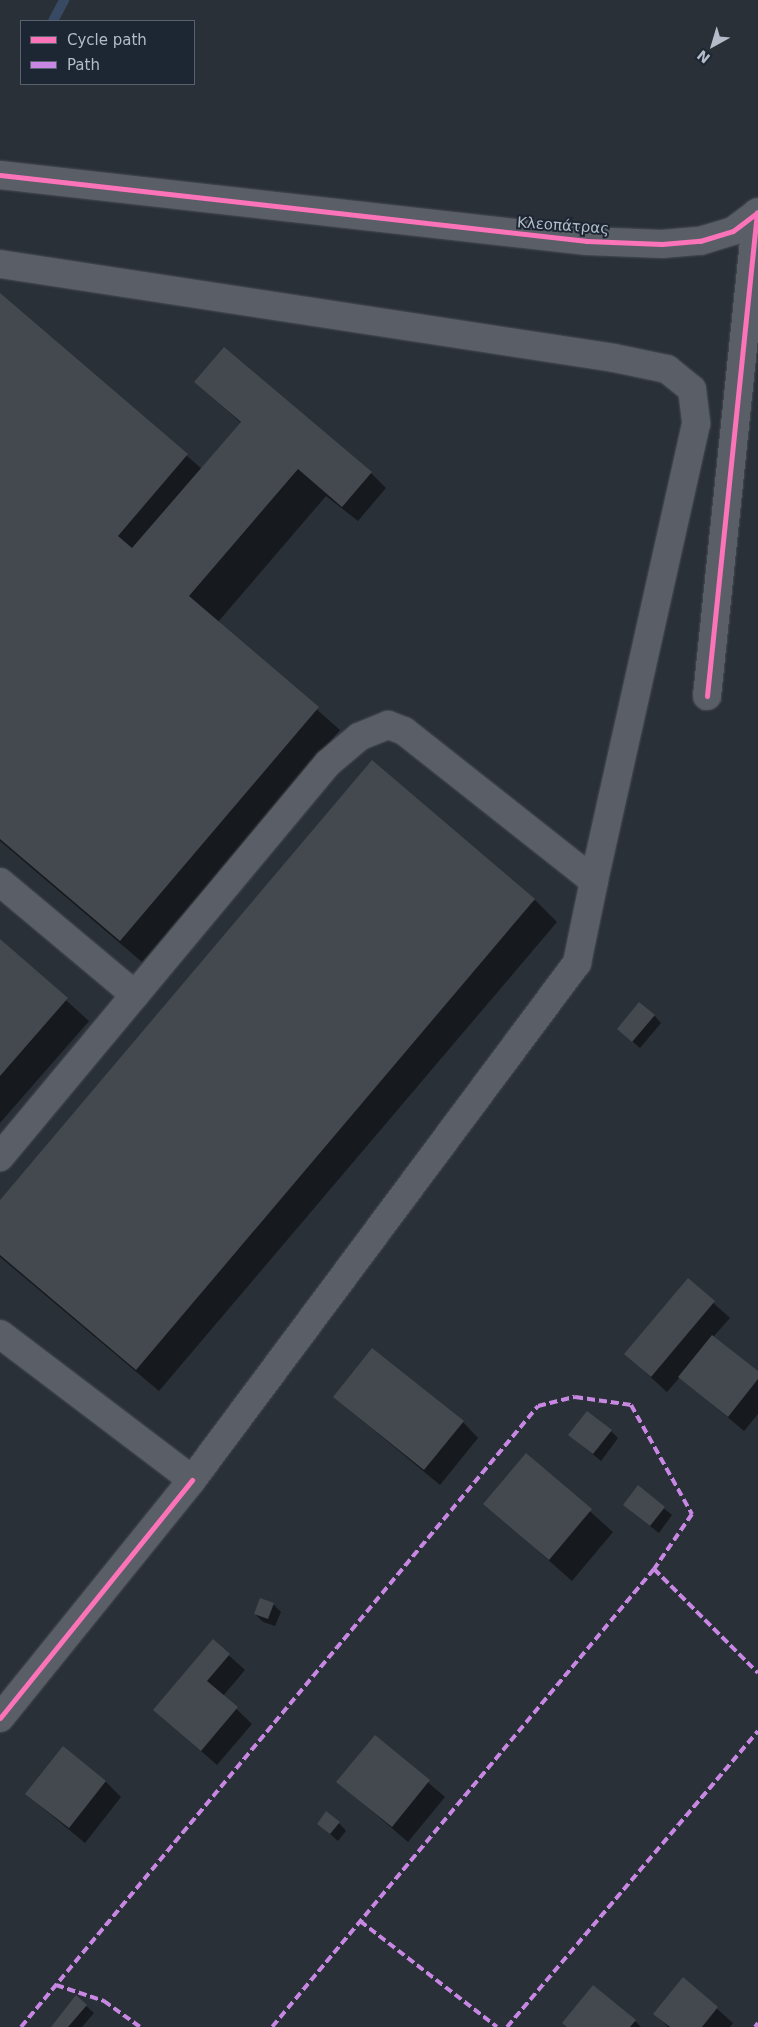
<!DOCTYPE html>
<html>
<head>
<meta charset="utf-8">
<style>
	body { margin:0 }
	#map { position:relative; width:758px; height:2027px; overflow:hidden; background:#2a3038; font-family:"DejaVu Sans",sans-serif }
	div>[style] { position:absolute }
	.shadow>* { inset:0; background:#0007 }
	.stream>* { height:10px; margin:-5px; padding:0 5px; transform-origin:5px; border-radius:5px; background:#384963 }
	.building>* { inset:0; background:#444950 }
	.roads { filter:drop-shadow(0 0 1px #484c53) drop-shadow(0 0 1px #484c53) }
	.minor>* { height:28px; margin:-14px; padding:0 14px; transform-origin:14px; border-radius:14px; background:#5a5e66 }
	.quiet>* { height:4px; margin-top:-2px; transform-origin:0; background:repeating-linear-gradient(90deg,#c787e3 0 8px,transparent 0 12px) }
	.cycleway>* { height:5px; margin:-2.5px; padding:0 2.5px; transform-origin:2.5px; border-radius:2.5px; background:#fb73b8 }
	span { translate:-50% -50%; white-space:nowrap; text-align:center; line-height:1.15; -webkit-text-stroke:4px #1d2633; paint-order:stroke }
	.street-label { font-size:15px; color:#b4bcc9 }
	.legend { position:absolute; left:20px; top:20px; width:175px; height:65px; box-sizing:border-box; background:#1d2633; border:1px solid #59626f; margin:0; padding:6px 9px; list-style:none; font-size:15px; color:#b4bcc9 }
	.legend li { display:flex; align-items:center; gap:10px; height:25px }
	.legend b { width:25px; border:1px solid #59626f }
	.north { position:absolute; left:688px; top:20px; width:50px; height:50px; -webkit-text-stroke:4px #1d2633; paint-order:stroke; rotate:219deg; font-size:14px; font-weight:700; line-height:20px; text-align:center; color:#b4bcc9 }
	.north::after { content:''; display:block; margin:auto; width:18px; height:22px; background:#b4bcc9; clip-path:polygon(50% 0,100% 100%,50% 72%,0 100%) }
</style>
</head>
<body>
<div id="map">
	<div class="shadow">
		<i style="clip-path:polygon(0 295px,202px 469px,241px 423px,195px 382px,371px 473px,386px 488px,358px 521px,326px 496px,218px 622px,340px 730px,142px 962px,0 841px)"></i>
		<i style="clip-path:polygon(535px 900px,557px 922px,159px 1391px,0 1257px,0 1201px)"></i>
		<i style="clip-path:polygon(0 941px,89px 1021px,0 1123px)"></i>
		<i style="clip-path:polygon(654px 1015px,661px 1023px,640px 1048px,626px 1036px)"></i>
		<i style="clip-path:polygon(688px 1280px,730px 1318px,713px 1337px,758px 1373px,758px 1414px,744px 1431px,680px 1377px,667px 1392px,625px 1354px)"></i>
		<i style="clip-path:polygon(334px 1397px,463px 1422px,478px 1438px,440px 1485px)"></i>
		<i style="clip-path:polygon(611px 1431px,618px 1438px,601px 1461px,578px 1442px)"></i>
		<i style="clip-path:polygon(527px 1455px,613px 1532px,572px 1581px,485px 1504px)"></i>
		<i style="clip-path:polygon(638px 1487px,672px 1515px,659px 1533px,632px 1512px)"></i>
		<i style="clip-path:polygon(273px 1604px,281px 1612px,275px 1626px,263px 1622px,255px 1614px)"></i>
		<i style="clip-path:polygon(213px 1641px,245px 1670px,223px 1696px,252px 1724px,217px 1765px,154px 1710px)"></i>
		<i style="clip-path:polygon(375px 1737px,445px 1797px,408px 1842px,338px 1782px)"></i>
		<i style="clip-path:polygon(105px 1781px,121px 1797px,85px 1843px,26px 1794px)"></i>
		<i style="clip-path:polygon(318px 1823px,339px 1823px,346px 1831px,338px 1841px)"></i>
		<i style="clip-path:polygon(683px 1979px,733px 2023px,730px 2027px,668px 2027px,655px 2014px)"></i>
		<i style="clip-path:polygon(76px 1997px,94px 2013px,82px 2027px,52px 2027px)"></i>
		<i style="clip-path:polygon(635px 2021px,641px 2027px,568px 2027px)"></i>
	</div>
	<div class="stream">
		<i style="left:53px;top:21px;width:24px;rotate:-62deg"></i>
	</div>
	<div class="building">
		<i style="clip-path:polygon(0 293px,188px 454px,118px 536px,132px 548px,241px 422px,194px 382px,224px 347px,372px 472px,342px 507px,298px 469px,189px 596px,319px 707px,120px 941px,0 839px)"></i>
		<i style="clip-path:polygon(372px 760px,535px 899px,136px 1370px,0 1255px,0 1200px)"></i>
		<i style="clip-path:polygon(0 939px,68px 998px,0 1076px)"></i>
		<i style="clip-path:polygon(639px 1002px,655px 1015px,632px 1042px,617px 1029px)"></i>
		<i style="clip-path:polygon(688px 1278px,715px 1301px,651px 1377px,624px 1354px)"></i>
		<i style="clip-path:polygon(712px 1335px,758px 1371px,758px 1379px,728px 1417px,678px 1377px)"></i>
		<i style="clip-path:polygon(372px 1348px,464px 1421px,424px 1470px,333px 1397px)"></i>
		<i style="clip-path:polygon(587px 1411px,612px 1430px,593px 1454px,568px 1435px)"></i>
		<i style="clip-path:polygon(526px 1453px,592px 1509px,549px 1560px,483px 1504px)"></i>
		<i style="clip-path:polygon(638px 1485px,665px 1507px,650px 1526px,623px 1505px)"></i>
		<i style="clip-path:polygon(260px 1598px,274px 1603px,268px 1619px,254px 1614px)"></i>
		<i style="clip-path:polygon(213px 1639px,230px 1654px,207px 1681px,238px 1707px,201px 1751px,153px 1710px)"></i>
		<i style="clip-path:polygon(375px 1735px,430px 1780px,392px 1827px,336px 1782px)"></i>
		<i style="clip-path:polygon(63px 1746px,106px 1781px,69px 1828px,25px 1794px)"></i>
		<i style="clip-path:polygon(326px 1811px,340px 1822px,330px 1834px,317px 1824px)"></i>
		<i style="clip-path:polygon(683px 1977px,718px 2007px,702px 2027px,670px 2027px,653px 2014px)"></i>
		<i style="clip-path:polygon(593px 1985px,636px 2020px,630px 2027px,567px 2027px,562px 2023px)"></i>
		<i style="clip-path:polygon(76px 1995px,87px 2005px,68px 2027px,51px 2027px)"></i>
	</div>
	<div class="roads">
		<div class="minor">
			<i style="left:0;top:175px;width:591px;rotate:6.42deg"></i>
			<i style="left:587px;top:241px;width:75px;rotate:2.3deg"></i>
			<i style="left:662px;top:244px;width:38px;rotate:-5deg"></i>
			<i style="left:700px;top:241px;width:34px;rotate:-17deg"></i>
			<i style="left:733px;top:231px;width:31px;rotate:-37deg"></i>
			<i style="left:0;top:264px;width:621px;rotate:8.7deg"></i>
			<i style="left:614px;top:358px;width:54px;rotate:11.7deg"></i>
			<i style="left:667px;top:369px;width:32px;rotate:39deg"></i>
			<i style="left:692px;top:389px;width:35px;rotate:83deg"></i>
			<i style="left:696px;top:424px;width:468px;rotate:102.6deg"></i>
			<i style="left:594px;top:881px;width:242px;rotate:-141.7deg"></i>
			<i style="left:404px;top:731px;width:17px;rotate:-159deg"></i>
			<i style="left:388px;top:725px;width:31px;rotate:158deg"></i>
			<i style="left:359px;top:737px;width:40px;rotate:140deg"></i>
			<i style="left:328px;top:763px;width:513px;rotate:129.78deg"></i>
			<i style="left:707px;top:696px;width:486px;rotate:-84.1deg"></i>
			<i style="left:0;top:882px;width:176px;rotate:39.9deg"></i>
			<i style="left:0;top:1334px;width:241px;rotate:37.2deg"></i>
			<i style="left:0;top:1718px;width:306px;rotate:-51.1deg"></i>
			<i style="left:192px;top:1480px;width:645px;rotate:-53.33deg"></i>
			<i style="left:577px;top:963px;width:84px;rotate:-78.3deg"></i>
		</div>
	</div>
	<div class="quiet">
		<i style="left:654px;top:1569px;width:147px;rotate:45deg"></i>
		<i style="left:360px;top:1921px;width:173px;rotate:37.7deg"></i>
		<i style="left:56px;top:1985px;width:51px;rotate:18.4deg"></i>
		<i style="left:104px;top:2001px;width:44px;rotate:35.8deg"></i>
		<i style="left:21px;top:2027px;width:808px;rotate:-50.22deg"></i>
		<i style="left:538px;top:1406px;width:38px;rotate:-14deg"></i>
		<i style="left:575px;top:1397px;width:57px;rotate:8.1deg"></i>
		<i style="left:631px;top:1405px;width:125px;rotate:60.8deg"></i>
		<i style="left:692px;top:1514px;width:67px;rotate:124.6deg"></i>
		<i style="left:654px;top:1569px;width:596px;rotate:129.83deg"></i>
		<i style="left:507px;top:2027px;width:388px;rotate:-49.7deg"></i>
		<i style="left:755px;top:2027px;width:5px;rotate:-53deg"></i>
	</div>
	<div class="cycleway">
		<i style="left:0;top:175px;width:591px;rotate:6.42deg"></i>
		<i style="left:587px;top:241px;width:75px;rotate:2.3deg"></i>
		<i style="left:662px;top:244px;width:38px;rotate:-5deg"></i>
		<i style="left:700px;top:241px;width:34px;rotate:-17deg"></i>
		<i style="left:733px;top:231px;width:31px;rotate:-37deg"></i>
		<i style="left:707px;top:696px;width:486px;rotate:-84.1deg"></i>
		<i style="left:0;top:1718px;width:306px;rotate:-51.1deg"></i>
	</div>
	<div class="street-label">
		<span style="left:563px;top:226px;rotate:4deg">Κλεοπάτρας</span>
	</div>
	<ul class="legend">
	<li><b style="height:6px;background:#fb73b8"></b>Cycle path</li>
	<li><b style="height:6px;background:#c787e3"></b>Path</li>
	</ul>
	<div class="north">N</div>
</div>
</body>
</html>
